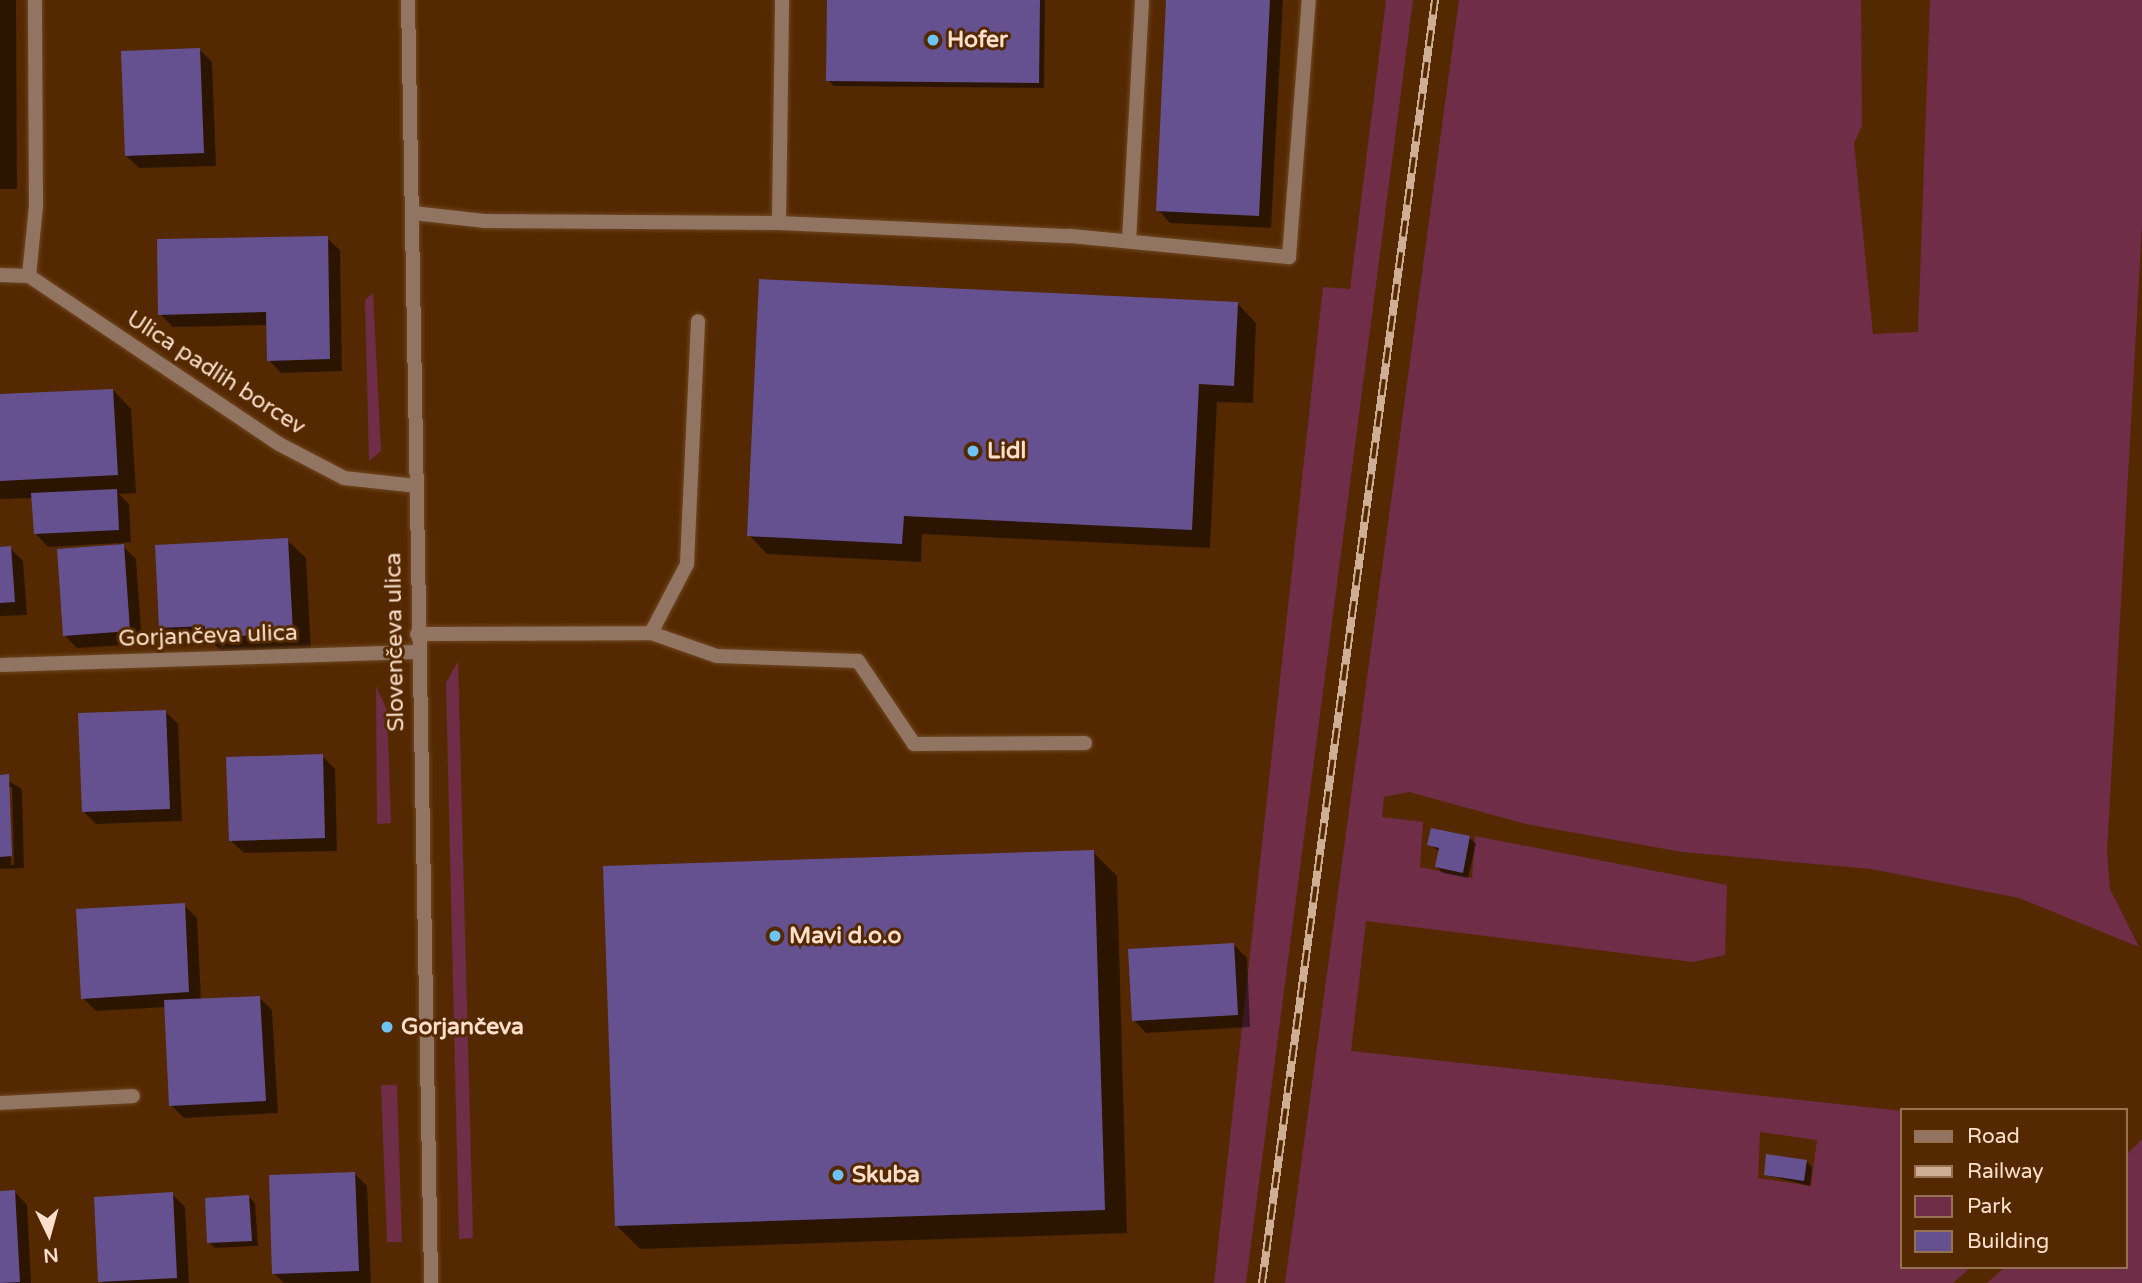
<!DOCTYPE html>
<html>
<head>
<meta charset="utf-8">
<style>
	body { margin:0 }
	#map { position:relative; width:2142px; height:1283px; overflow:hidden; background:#542901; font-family:"Varela Round",sans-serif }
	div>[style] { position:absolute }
	.green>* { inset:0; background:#6f2d48 }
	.shadow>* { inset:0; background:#0007 }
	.building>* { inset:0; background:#655190 }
	.roads { filter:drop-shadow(0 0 2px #6f4621) drop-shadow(0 0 2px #6f4621) }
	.service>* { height:14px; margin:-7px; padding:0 7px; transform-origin:7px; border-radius:7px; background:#917562 }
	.minor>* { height:14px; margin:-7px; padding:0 7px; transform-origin:7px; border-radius:7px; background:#917562 }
	.tertiary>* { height:14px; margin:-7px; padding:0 7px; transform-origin:7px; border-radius:7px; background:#917562 }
	.rail>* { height:8px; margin-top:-4px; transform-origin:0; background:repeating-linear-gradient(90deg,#542901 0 16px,#ceae95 0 32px); box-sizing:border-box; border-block:2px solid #ceae95 }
	.dots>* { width:19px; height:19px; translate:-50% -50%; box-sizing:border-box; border:4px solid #542901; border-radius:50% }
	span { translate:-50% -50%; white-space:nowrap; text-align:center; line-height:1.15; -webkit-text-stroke:6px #542901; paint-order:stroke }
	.poi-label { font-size:23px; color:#fbdfcc; font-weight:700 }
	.left { translate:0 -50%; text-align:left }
	.street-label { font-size:23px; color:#fbdfcc }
	.legend { position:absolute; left:1900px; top:1108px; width:228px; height:161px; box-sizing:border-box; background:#542901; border:2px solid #977252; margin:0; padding:9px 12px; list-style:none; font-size:21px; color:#fbdfcc }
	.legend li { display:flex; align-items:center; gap:14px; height:35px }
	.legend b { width:35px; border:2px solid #977252 }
	.north { position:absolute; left:14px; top:1199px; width:70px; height:70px; -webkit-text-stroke:5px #542901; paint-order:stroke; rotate:175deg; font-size:19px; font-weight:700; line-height:28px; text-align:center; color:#fbdfcc }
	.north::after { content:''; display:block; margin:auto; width:24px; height:32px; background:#fbdfcc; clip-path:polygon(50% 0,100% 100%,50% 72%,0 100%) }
</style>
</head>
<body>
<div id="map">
	<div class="green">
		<i style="clip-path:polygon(1386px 0,1413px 0,1246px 1283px,1214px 1283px,1323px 287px,1350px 289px)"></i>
		<i style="clip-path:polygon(evenodd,1459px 0,1861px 0,1862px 126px,1854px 143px,1873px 334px,1918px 332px,1930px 0,2142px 0,2142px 225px,2107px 852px,2110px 889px,2139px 947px,2019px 898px,1871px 869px,1682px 852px,1526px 824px,1409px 792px,1384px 797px,1382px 817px,1423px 822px,1420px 867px,1472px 878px,1475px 836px,1727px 885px,1725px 955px,1693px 962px,1366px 921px,1351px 1051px,1902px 1111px,1902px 1267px,1971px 1267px,1953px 1283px,1285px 1283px,1459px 0,1760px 1132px,1817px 1140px,1811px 1186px,1758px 1178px,1760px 1132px)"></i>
		<i style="clip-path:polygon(373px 293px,381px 451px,369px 461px,365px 300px)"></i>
		<i style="clip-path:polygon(458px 661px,473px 1238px,459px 1239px,446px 683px)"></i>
		<i style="clip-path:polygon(376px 686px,387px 710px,391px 823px,377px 824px)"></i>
		<i style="clip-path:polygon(381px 1085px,397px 1085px,402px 1242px,387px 1242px)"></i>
		<i style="clip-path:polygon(2142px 1139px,2142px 1283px,1987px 1283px,2005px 1267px,2126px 1267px,2126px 1155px)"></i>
	</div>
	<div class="shadow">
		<i style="clip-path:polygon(0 0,16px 0,17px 189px,0 189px)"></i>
		<i style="clip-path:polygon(829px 0,1045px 0,1044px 88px,834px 86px,828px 80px)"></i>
		<i style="clip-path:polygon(1168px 0,1283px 0,1271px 228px,1170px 223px,1158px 210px)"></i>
		<i style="clip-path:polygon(199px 49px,212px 62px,216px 166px,139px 168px,126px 156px)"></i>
		<i style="clip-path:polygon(327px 238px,340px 250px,342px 371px,281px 373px,269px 360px,268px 325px,173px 327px,160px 314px)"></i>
		<i style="clip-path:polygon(1238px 304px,1256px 323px,1253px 403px,1217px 402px,1210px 548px,922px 534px,921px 562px,767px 554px,749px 535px)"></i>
		<i style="clip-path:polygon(113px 390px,131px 409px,136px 493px,119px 494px,129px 504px,131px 542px,120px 543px,136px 559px,142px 644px,77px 648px,65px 636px,119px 543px,48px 547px,36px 534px,34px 498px,0 499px,0 396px)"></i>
		<i style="clip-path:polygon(287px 540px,306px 558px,311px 651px,226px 656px,214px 644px,180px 646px,161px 627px)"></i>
		<i style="clip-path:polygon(10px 548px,23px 561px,27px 615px,0 616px,0 549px)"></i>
		<i style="clip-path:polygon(165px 711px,178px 724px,182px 821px,96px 824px,83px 811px)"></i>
		<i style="clip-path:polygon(322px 756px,335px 769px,337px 851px,244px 853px,231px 841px)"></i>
		<i style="clip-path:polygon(evenodd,0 776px,22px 789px,24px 868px,0 869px,0 776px,8px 787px,12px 787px,14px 865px,11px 865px,8px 787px)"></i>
		<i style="clip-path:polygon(1470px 838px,1476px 844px,1468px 878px,1443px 873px,1437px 867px,1440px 852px,1429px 844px)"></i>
		<i style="clip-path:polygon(1093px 852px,1117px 876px,1127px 1233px,640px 1249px,616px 1225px)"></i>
		<i style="clip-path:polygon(184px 905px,197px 918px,201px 1000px,260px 998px,272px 1010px,278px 1113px,184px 1118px,171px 1105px,166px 1007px,96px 1011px,83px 998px)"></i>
		<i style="clip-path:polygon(1234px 945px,1247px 958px,1250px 1027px,1146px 1033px,1134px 1020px)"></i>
		<i style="clip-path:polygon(1806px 1161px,1812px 1167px,1810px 1186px,1766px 1175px)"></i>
		<i style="clip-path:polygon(354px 1173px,367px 1186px,371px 1283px,284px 1283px,274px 1273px)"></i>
		<i style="clip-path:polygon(15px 1192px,27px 1205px,31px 1283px,0 1283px,0 1193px)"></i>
		<i style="clip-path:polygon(172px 1194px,185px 1207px,189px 1283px,102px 1283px)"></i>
		<i style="clip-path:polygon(249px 1197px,255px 1203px,258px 1246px,215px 1248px,209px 1242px)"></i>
	</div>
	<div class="building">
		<i style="clip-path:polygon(827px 0,1040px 0,1039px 83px,826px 81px)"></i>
		<i style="clip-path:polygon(1166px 0,1270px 0,1259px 216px,1156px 211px)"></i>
		<i style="clip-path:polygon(200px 48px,204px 153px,125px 156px,121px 51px)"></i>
		<i style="clip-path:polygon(328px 236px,330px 359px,267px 361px,266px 312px,158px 315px,157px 239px)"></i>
		<i style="clip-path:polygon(759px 279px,1238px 302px,1234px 386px,1199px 384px,1192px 530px,904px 516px,902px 544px,747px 536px)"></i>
		<i style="clip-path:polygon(113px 389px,118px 475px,0 481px,0 394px)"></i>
		<i style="clip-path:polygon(117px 489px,119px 530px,34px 534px,31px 493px)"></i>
		<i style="clip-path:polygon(288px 538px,293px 633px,205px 638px,205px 626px,159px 628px,155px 545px)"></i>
		<i style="clip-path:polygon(124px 544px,130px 631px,63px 636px,57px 549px)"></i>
		<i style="clip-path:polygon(11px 546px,15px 602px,0 603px,0 547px)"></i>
		<i style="clip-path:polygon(166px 710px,170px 809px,82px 812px,78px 713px)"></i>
		<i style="clip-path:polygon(323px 754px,325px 838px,229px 841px,226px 757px)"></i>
		<i style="clip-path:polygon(9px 774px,12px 856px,0 857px,0 775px)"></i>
		<i style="clip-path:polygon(1431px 828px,1470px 836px,1463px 873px,1435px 867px,1439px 848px,1427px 845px)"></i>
		<i style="clip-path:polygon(1094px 850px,1105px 1210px,615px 1226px,603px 866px)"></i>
		<i style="clip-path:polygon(185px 903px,189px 992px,81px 999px,76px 909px)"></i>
		<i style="clip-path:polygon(1234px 943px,1238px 1015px,1132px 1021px,1128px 949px)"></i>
		<i style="clip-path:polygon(260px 996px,266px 1101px,169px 1106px,164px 1000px)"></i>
		<i style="clip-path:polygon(1766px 1154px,1807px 1160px,1804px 1181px,1764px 1175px)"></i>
		<i style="clip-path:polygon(355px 1172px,359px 1271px,272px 1274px,269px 1175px)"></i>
		<i style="clip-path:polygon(15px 1190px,20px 1282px,0 1283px,0 1191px)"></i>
		<i style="clip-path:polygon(173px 1192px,177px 1278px,98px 1282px,94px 1197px)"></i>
		<i style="clip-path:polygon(249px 1195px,252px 1241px,207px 1243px,205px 1198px)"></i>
	</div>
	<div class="roads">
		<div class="service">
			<i style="left:413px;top:213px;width:71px;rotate:6.4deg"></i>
			<i style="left:484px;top:221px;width:295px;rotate:0.4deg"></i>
			<i style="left:779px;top:223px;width:291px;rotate:2.6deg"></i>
			<i style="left:1070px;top:236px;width:220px;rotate:5.5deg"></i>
			<i style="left:1289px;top:257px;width:258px;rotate:-85.6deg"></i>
			<i style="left:779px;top:223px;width:223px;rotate:-89.2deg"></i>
			<i style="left:1129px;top:241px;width:241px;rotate:-86.9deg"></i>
			<i style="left:651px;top:633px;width:78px;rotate:-62.4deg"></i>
			<i style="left:687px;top:564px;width:243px;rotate:-87.4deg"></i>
			<i style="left:417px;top:634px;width:234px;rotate:-0.2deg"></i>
			<i style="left:651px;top:633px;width:70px;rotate:19.2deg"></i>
			<i style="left:717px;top:656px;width:141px;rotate:2deg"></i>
			<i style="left:858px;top:661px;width:100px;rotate:56deg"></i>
			<i style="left:914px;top:744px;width:171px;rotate:-0.3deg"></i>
			<i style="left:0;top:1103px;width:133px;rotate:-3deg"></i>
		</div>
		<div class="minor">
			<i style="left:0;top:275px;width:29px;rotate:2deg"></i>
			<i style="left:29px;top:276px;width:301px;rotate:33.9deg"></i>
			<i style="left:279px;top:444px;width:73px;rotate:27.6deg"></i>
			<i style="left:344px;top:478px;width:72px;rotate:6.3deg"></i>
			<i style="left:29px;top:276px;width:70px;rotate:-84.3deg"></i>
			<i style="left:36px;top:206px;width:206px;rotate:-90.3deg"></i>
			<i style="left:0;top:665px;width:417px;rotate:-1.8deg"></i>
		</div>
		<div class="tertiary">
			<i style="left:408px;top:0;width:1283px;rotate:88.97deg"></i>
		</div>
	</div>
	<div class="rail">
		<i style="left:1262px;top:1283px;width:1295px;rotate:-82.32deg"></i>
	</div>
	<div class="dots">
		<i style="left:933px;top:40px;background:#6fc2f4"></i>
		<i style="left:973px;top:451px;background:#6fc2f4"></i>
		<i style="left:775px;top:936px;background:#6fc2f4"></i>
		<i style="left:387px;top:1027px;background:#6fc2f4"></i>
		<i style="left:838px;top:1175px;background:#6fc2f4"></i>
	</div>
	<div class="poi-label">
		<span class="left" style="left:947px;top:40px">Hofer</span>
		<span class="left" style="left:987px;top:451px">Lidl</span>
		<span class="left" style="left:789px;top:936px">Mavi d.o.o</span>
		<span class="left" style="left:401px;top:1027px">Gorjančeva</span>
		<span class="left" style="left:852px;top:1175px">Skuba</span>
	</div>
	<div class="street-label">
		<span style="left:216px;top:373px;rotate:33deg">Ulica padlih borcev</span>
		<span style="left:208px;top:636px;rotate:-2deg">Gorjančeva ulica</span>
		<span style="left:395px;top:642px;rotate:-91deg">Slovenčeva ulica</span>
	</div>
	<ul class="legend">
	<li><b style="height:9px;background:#917562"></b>Road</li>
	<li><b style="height:9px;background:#ceae95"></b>Railway</li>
	<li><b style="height:19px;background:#6f2d48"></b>Park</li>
	<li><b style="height:19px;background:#655190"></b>Building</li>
	</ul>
	<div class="north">N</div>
</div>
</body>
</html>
